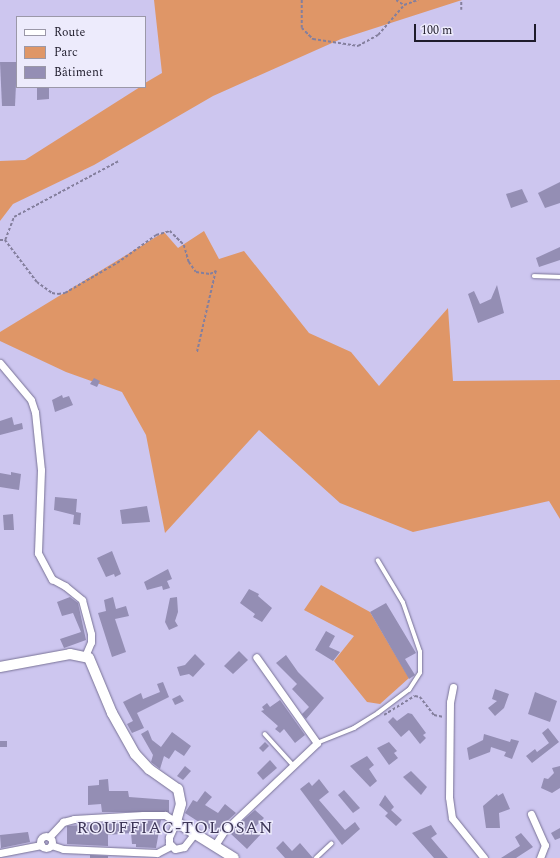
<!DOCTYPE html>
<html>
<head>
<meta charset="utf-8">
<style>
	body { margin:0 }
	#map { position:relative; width:560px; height:858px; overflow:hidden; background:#cdc6ef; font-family:Spectral,serif }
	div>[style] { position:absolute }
	.green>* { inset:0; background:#df9667 }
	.building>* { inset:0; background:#948eb4 }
	.path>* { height:1.5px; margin-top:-0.75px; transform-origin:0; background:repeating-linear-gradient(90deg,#847f9d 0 3px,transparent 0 5px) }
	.roads { filter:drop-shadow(0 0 1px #787296) drop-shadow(0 0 1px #787296) }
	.lane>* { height:3.5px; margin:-1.75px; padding:0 1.75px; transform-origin:1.75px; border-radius:1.75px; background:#fff }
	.street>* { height:7px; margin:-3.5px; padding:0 3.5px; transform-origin:3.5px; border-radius:3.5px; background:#fff }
	.street>.ring { margin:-3.5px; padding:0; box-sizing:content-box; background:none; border:7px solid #fff; border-radius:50% }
	.secondary>* { height:10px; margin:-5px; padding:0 5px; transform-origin:5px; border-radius:5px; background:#fff }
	span { translate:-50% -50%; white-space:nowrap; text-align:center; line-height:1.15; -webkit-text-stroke:3px #edebfc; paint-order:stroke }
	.quarter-label { font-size:17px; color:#3e3758; letter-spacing:1px }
	.legend { position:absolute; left:16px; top:16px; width:130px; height:72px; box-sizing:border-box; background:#edebfc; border:1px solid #9b98a8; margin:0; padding:5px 7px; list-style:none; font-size:12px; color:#1f1c2b }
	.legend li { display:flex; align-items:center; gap:8px; height:20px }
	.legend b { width:20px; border:1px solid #9b98a8 }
	.scale { position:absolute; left:414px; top:24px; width:122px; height:18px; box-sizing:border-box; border:2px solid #1f1c2b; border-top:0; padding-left:5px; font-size:12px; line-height:14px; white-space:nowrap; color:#1f1c2b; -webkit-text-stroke:3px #edebfc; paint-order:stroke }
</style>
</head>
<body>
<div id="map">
	<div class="green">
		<i style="clip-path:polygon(154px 0,462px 0,341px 39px,213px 96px,94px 165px,13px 204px,0 221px,0 161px,25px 160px,140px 87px,145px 87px,145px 83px,162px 73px)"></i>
		<i style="clip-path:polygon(204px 231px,219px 259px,244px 251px,309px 333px,351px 352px,379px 386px,448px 308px,453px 381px,560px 380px,560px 519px,549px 501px,413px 532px,340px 503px,259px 430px,165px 533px,146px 435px,122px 392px,66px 372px,0 341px,0 332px,164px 232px,178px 248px)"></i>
		<i style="clip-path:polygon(321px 585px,370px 612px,409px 678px,380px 704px,367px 702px,334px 661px,354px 636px,304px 610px)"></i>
	</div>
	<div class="building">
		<i style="clip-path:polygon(0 62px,17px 62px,15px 106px,2px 106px)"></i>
		<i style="clip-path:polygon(37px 87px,49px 87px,49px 99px,37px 100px)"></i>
		<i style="clip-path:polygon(560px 182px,560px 203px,545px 208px,538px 193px)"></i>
		<i style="clip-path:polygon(522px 189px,528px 202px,511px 208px,506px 194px)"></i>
		<i style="clip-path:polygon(560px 247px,560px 260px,539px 267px,536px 258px)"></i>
		<i style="clip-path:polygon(497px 285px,504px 313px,478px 323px,468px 294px,474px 291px,480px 304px,491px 299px)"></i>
		<i style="clip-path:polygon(94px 378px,100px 381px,97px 387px,90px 384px)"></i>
		<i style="clip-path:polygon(62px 395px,63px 398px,69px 396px,73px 405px,55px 412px,52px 400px)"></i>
		<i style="clip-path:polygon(12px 417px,14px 425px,22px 423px,23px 429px,0 435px,0 421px)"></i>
		<i style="clip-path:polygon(11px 472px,21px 474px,19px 490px,0 487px,0 473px,11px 475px)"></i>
		<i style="clip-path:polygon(55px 497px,77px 499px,76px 512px,81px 513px,80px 525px,73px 524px,74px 515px,54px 510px)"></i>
		<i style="clip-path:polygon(147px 506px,150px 522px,122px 524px,120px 510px)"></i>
		<i style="clip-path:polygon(13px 514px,14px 530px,4px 530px,3px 515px)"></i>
		<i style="clip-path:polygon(112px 551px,121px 574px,115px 577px,114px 574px,106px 577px,97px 558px)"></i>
		<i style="clip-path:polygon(168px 569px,172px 579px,167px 581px,170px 588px,163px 590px,162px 586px,147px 590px,144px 582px)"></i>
		<i style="clip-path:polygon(249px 589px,259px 594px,258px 596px,272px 608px,262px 622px,253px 617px,255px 614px,240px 603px)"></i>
		<i style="clip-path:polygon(70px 597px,78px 603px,86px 640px,64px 648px,60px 639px,81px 632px,73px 613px,62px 616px,57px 602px)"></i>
		<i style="clip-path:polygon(113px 597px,116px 609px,126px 606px,129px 616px,115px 619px,126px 652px,112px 657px,98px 613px,106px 611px,104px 600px)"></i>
		<i style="clip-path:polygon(177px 597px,178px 612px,175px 621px,178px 626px,169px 630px,165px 622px,170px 598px)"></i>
		<i style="clip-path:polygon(386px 603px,416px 653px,405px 659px,415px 675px,409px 679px,370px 612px)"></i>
		<i style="clip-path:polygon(326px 631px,335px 636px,329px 647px,340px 652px,333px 661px,315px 650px)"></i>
		<i style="clip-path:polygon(239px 651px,248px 660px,233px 674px,224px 666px)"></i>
		<i style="clip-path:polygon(195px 654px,205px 664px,193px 677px,189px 674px,180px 676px,177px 667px,185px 665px)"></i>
		<i style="clip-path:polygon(286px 655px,298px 672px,324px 698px,306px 719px,302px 714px,309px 707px,292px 689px,297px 684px,276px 663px)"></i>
		<i style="clip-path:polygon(163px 682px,169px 697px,137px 713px,144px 728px,132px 733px,127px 724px,133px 721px,123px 702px,141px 693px,143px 699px,160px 692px,157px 684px)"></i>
		<i style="clip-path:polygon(495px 689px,509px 694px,504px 708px,495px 716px,488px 708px,497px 701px,492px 699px)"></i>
		<i style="clip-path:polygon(535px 692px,557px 701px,550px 722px,528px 714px)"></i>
		<i style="clip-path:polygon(180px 695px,184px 701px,175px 705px,172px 699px)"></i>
		<i style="clip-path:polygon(280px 700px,305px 735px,295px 743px,284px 729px,280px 733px,275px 729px,278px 726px,261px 711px,264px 710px,262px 707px,267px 703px,270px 707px)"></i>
		<i style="clip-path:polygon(408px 713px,412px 714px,426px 733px,423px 735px,426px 738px,420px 744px,409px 730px,401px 737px,388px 722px,393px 717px,397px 721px)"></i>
		<i style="clip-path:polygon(548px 728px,559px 742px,532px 763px,526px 756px,535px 749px,537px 752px,549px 743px,542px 733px)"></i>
		<i style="clip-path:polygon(148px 730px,152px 740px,161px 747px,172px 732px,191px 746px,184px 756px,175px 750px,169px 759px,164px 756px,160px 769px,151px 762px,153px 755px,141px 734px)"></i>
		<i style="clip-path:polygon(484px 734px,510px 742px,511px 739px,519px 741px,512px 759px,504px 756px,506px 752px,491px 747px,490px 752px,469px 760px,467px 748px,483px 740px)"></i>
		<i style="clip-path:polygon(0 741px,7px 741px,7px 747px,0 747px)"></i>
		<i style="clip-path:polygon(265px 742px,269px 746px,263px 752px,259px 748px)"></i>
		<i style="clip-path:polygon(389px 742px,397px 751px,394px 753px,398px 758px,389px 765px,377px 748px)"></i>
		<i style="clip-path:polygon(367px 756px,374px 765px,369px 769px,377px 781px,370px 787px,350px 766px)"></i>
		<i style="clip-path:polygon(270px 760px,277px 768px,263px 780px,257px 773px)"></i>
		<i style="clip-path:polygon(185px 766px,191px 771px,183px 780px,177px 776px)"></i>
		<i style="clip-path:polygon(560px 766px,560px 788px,552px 793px,541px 788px,544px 778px,548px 779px,554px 773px,552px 768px)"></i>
		<i style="clip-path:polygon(411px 771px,427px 787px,421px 795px,403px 777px)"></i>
		<i style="clip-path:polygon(108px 779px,109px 791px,128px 791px,129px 797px,169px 800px,169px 812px,102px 812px,101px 804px,88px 805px,88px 786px,99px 785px,99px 780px)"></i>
		<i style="clip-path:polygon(319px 779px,329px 792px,319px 800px,345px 830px,355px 822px,360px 829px,342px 845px,300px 789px,309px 782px,312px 786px)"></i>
		<i style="clip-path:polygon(344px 790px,360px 808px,353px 813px,338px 795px)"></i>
		<i style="clip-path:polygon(205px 791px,212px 797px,205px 805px,218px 813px,225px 804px,236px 813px,226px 822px,224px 821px,216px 833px,185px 813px,193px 800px,197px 802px)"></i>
		<i style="clip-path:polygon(503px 793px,510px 809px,499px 813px,500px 828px,486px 828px,483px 806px,497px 794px,498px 796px)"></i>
		<i style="clip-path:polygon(385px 795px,394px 807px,391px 810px,402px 820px,396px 826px,385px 816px,388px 813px,379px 805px)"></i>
		<i style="clip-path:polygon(255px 810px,264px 818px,254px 828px,261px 834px,247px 849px,231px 834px,235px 831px,233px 829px)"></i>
		<i style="clip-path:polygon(161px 820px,156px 848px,136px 847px,136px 844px,132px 844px,131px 833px,108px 835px,108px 846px,67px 844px,67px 826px)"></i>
		<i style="clip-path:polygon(431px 825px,437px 834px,431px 838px,448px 858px,434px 858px,412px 833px)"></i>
		<i style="clip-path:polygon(560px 828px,560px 838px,555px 840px,551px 833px)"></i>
		<i style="clip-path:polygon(28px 832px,30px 842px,1px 848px,0 835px)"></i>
		<i style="clip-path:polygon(521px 833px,533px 847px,516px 858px,501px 858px,520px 846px,515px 837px)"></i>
		<i style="clip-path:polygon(283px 841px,292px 851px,300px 843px,313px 858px,285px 858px,276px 848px)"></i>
		<i style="clip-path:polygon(90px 855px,108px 856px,108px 858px,90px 858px)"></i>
	</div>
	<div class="path">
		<i style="left:302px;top:0;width:28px;rotate:90deg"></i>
		<i style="left:302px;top:28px;width:16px;rotate:45deg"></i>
		<i style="left:313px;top:39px;width:46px;rotate:8.8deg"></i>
		<i style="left:358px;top:46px;width:23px;rotate:-29deg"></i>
		<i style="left:378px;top:35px;width:40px;rotate:-49deg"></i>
		<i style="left:404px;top:5px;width:15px;rotate:-20deg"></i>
		<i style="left:396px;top:0;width:9px;rotate:32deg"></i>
		<i style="left:461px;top:10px;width:10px;rotate:-90deg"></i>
		<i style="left:0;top:240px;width:5px"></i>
		<i style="left:5px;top:240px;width:25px;rotate:-69deg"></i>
		<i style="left:14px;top:217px;width:119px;rotate:-28.1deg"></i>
		<i style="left:5px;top:240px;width:53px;rotate:52.7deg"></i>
		<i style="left:37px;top:282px;width:19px;rotate:36deg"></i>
		<i style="left:52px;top:293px;width:6px;rotate:9deg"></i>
		<i style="left:58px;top:294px;width:7px;rotate:-8deg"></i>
		<i style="left:65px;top:293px;width:60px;rotate:-30deg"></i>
		<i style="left:117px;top:263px;width:48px;rotate:-35.7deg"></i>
		<i style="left:156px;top:235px;width:15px;rotate:-16deg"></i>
		<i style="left:170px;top:231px;width:20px;rotate:45deg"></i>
		<i style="left:184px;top:245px;width:18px;rotate:74deg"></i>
		<i style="left:189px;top:262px;width:12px;rotate:55deg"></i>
		<i style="left:196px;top:272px;width:14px;rotate:8deg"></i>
		<i style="left:210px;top:274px;width:7px;rotate:-27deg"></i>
		<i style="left:216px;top:271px;width:84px;rotate:103deg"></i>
		<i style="left:384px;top:715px;width:36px;rotate:-32deg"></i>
		<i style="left:415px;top:696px;width:5px;rotate:11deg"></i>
		<i style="left:420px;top:697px;width:23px;rotate:52deg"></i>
		<i style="left:434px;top:715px;width:10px;rotate:11deg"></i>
	</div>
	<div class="roads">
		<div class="lane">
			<i style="left:534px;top:276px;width:26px;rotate:2deg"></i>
			<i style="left:265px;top:734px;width:43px;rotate:47.8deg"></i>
			<i style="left:317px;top:743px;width:40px;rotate:-22deg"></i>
			<i style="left:354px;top:728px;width:28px;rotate:-32deg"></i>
			<i style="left:378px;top:713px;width:39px;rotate:-37deg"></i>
			<i style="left:409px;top:690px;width:20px;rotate:-57deg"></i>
			<i style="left:420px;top:673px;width:21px;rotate:-90deg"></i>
			<i style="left:420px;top:652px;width:52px;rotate:-109.1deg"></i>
			<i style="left:403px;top:603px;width:49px;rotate:-120.8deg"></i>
			<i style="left:316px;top:858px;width:21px;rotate:-43deg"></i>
		</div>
		<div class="street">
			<i style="left:0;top:363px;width:48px;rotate:50deg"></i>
			<i style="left:31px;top:400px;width:13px;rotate:72deg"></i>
			<i style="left:35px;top:412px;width:58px;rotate:84.1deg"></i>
			<i style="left:41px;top:470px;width:83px;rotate:92.1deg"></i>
			<i style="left:38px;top:553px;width:30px;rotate:62deg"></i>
			<i style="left:52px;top:579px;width:15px;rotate:28deg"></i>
			<i style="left:65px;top:586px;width:22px;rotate:39deg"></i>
			<i style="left:82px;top:600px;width:35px;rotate:75deg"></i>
			<i style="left:91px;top:634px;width:8px;rotate:90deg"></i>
			<i style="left:91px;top:642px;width:15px;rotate:113deg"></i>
			<i style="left:453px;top:687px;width:15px;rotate:101deg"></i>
			<i style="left:450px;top:702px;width:95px;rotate:90.6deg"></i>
			<i style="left:449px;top:797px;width:21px;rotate:82deg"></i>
			<i style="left:452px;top:818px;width:51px;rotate:51.3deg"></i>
			<i style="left:531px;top:814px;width:34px;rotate:66deg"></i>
			<i style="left:545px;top:845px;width:14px;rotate:111deg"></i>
			<i class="ring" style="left:40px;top:836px;width:5px;height:5px"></i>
			<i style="left:49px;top:837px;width:21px;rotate:-47deg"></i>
			<i style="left:63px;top:822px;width:11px;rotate:-15deg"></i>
			<i style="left:74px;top:819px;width:69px;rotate:-3.3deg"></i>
			<i style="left:143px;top:815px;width:22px"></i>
			<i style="left:165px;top:815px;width:13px;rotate:32deg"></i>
			<i style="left:176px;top:822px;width:17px;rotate:115deg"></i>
			<i style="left:169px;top:837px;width:6px;rotate:90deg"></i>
			<i style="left:169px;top:843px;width:8px;rotate:45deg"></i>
			<i style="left:175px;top:849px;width:9px;rotate:-13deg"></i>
			<i style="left:184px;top:847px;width:16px;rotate:-52deg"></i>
			<i style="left:51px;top:845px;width:13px;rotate:18deg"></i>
			<i style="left:63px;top:849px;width:94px;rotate:2.4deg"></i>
			<i style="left:157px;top:853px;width:16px;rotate:-27deg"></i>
			<i style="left:215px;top:845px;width:17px;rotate:-57deg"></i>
			<i style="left:224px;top:831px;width:128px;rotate:-43.4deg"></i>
			<i style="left:317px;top:743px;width:105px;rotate:-125.3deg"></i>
			<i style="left:0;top:853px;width:42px;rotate:-11deg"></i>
		</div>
		<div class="secondary">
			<i style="left:0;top:667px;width:71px;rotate:-10.5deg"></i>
			<i style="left:70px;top:654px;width:19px;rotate:12deg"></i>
			<i style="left:89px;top:658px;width:60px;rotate:67.3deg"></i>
			<i style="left:112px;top:713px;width:47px;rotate:60.7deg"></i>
			<i style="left:135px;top:754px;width:21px;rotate:47deg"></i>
			<i style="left:149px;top:769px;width:35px;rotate:35deg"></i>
			<i style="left:178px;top:789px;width:15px;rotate:79deg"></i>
			<i style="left:181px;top:804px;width:19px;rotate:106deg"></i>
			<i style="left:176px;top:822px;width:68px;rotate:31.8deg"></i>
		</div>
	</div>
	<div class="quarter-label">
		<span style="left:175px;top:829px">ROUFFIAC-TOLOSAN</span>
	</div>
	<ul class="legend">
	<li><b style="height:5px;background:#fff"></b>Route</li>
	<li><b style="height:11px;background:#df9667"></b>Parc</li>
	<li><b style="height:11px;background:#948eb4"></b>Bâtiment</li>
	</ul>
	<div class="scale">100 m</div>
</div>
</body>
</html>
